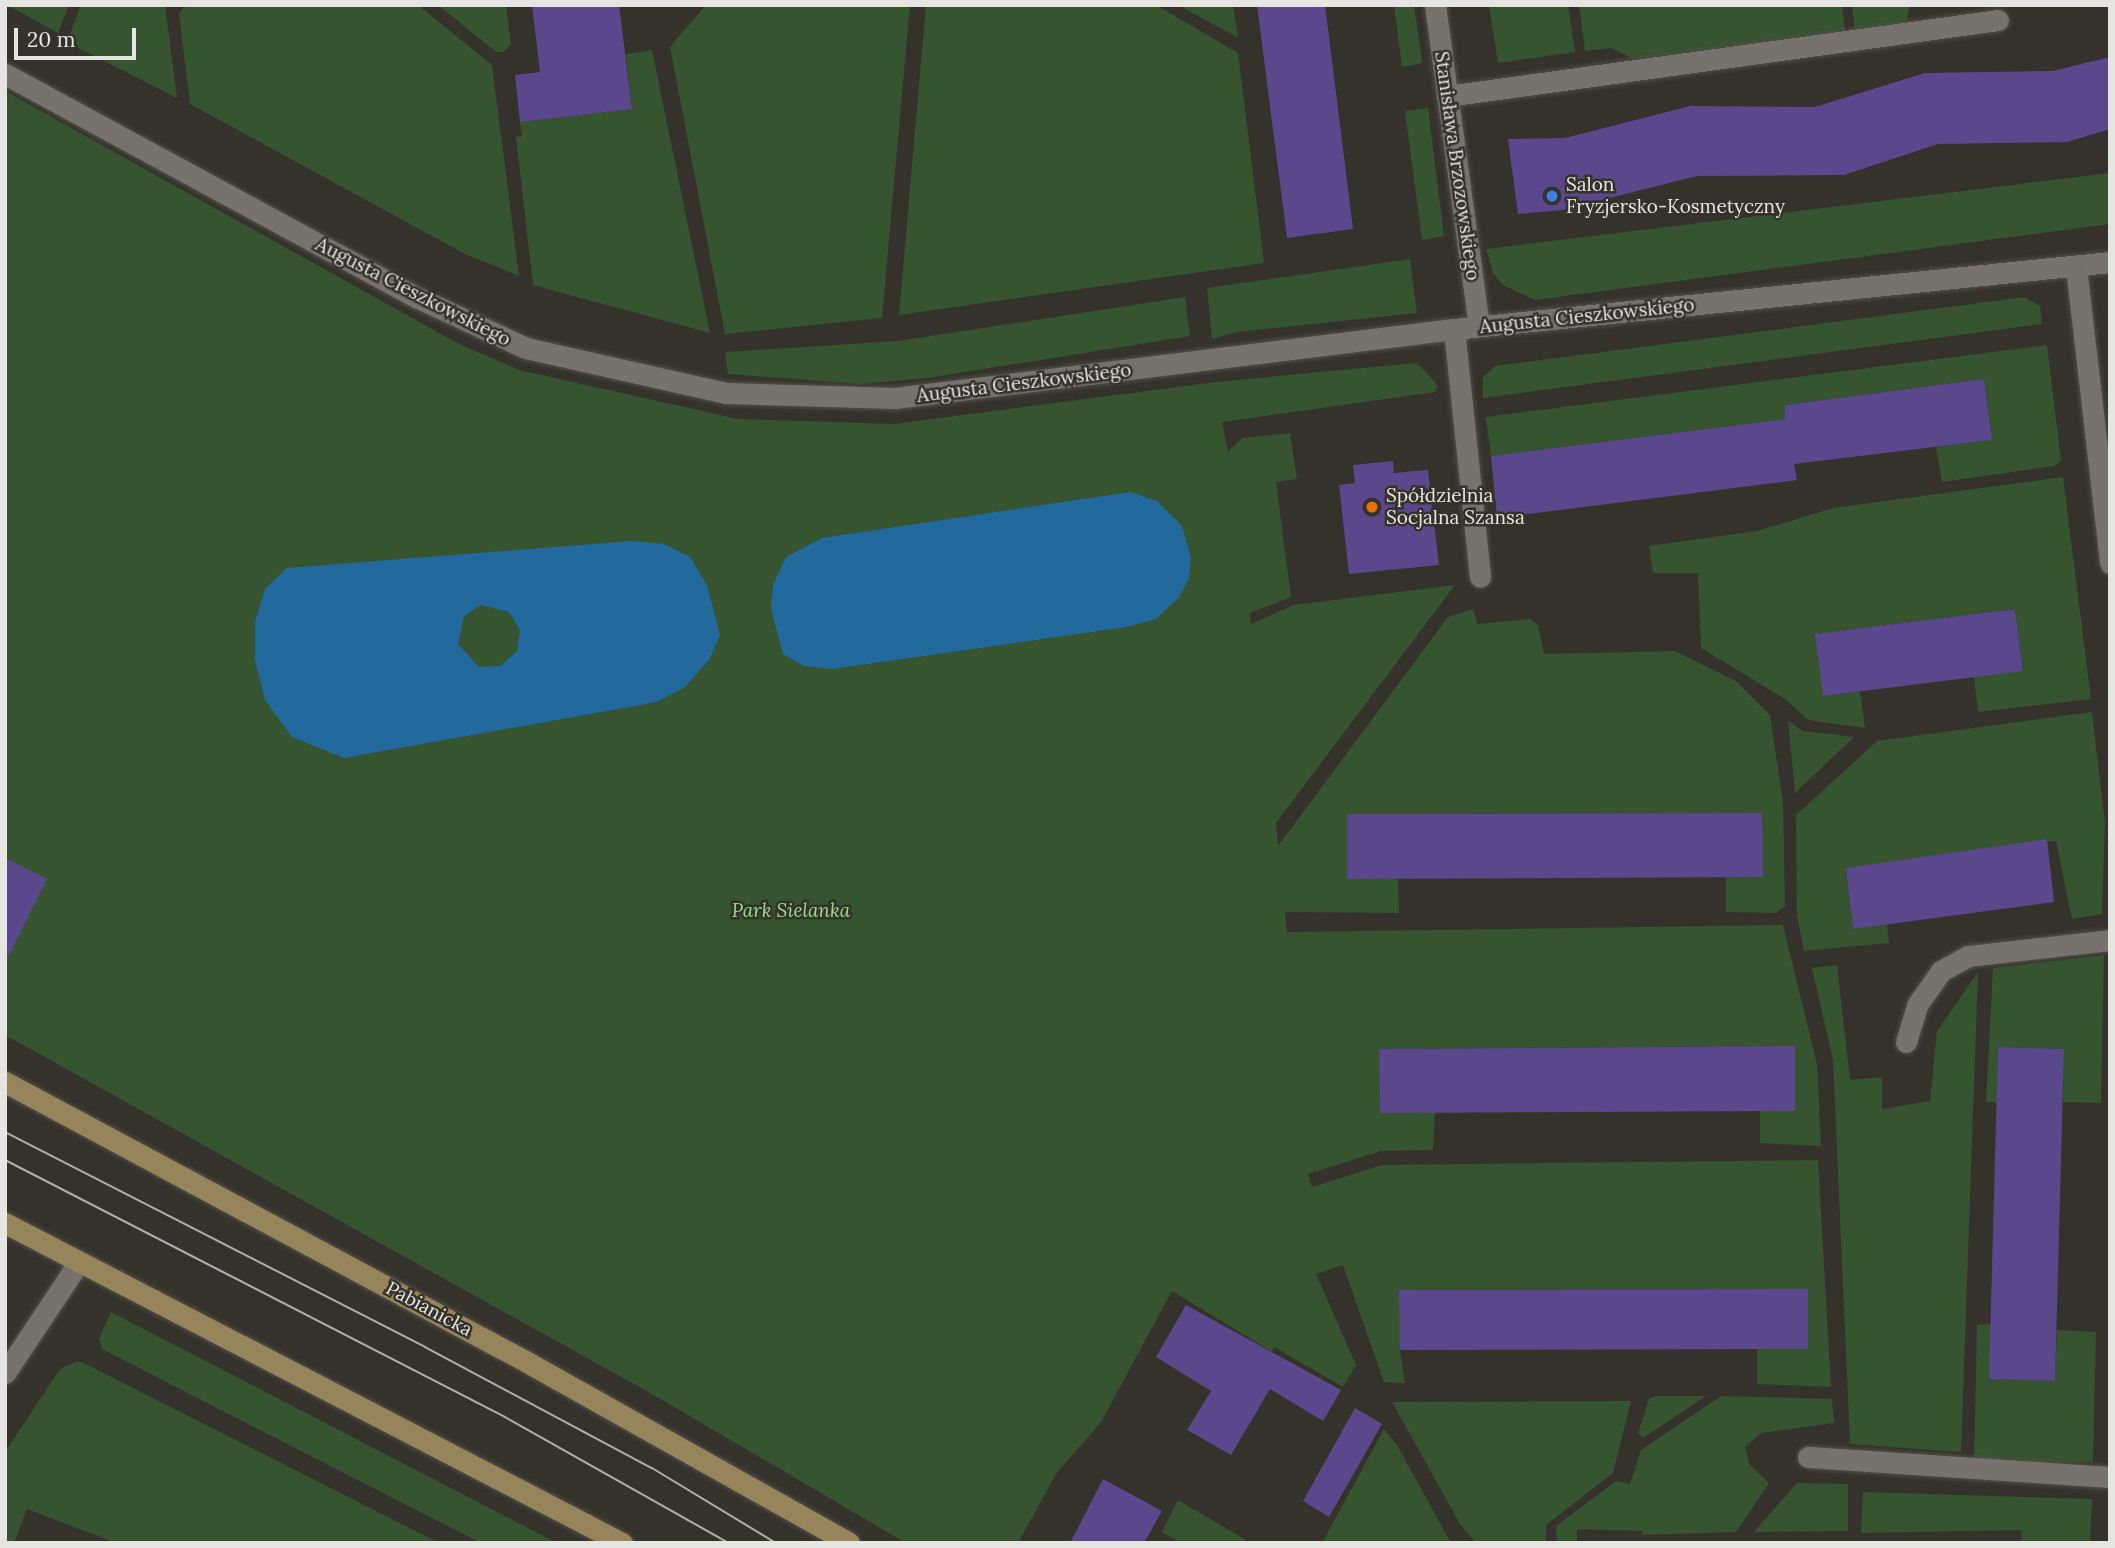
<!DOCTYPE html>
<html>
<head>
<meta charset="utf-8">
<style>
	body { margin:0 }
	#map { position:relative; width:2115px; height:1548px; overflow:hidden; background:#35322b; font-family:Lora,serif }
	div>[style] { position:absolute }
	.green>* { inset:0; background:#35542f }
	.water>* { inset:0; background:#226a9e }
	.building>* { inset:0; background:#5b478b }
	.roads { filter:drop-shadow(0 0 2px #524f49) drop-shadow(0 0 2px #524f49) }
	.minor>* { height:21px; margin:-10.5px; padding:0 10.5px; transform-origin:10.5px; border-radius:10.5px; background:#77736c }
	.major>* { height:21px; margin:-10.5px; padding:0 10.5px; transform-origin:10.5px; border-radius:10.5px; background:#96855a }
	.tram>* { height:2px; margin:-1px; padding:0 1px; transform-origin:1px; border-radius:1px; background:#b1afaa }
	.dots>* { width:19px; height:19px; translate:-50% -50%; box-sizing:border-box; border:4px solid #35322b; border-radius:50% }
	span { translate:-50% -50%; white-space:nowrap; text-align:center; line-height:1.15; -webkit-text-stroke:5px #35322b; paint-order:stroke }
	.street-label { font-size:19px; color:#e7e5e1 }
	.poi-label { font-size:19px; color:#e7e5e1 }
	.left { translate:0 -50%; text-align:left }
	.park-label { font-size:19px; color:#96df88; font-style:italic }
	.frame { position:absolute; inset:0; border:7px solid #e7e5e1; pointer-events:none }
	.scale { position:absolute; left:14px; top:28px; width:122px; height:32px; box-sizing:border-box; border:4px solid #e7e5e1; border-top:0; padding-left:9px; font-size:21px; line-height:24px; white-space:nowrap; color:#e7e5e1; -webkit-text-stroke:5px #35322b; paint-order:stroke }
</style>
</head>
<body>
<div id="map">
	<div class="green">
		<i style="clip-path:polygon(7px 5px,69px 5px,58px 33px)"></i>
		<i style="clip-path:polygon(81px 5px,165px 5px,177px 98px,67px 42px)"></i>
		<i style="clip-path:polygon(186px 5px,418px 5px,492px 65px,519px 276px,465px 254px,190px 104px,179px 14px)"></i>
		<i style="clip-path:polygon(438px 5px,506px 5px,511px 44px,504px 52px,496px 52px)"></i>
		<i style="clip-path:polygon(706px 5px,910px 5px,882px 318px,725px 334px,670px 47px)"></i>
		<i style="clip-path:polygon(926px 5px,1156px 5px,1238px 53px,1264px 263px,899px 315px)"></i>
		<i style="clip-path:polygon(1178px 5px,1233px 5px,1238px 37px,1237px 37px)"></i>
		<i style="clip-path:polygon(1394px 5px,1414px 5px,1422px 63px,1402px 67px)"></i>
		<i style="clip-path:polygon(1489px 5px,1568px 5px,1575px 52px,1498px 63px)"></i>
		<i style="clip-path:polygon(1579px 5px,1842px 5px,1845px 32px,1633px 59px,1611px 48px,1585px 51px)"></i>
		<i style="clip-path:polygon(1852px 5px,1910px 5px,1906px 24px,1855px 31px)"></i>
		<i style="clip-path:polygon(652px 50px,710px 333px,533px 285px,516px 137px,522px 136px,520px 122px,632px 109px,626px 54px)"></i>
		<i style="clip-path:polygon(5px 91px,457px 343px,519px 370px,738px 419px,893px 424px,1216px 382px,1415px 363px,1422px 368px,1438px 386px,1435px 392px,1222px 422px,1228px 452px,1242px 438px,1290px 433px,1294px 460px,1297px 479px,1276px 482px,1291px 597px,1250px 613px,1251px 624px,1294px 605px,1455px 585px,1276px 823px,1278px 846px,1448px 617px,1473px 609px,1478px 624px,1530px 619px,1538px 625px,1544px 654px,1675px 651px,1736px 681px,1770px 715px,1783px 802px,1785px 906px,1776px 913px,1726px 912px,1726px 877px,1762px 877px,1762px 813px,1347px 814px,1347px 878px,1398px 879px,1399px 913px,1285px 912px,1287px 932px,1783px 925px,1817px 1064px,1821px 1146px,1760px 1143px,1760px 1111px,1795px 1110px,1795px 1046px,1380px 1049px,1435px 1112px,1433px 1150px,1381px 1151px,1308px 1174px,1312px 1187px,1382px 1165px,1818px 1160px,1831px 1387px,1757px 1384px,1757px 1349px,1808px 1349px,1808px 1289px,1400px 1290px,1400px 1350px,1405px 1383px,1384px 1382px,1343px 1265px,1316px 1274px,1356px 1365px,1343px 1387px,1274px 1347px,1272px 1352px,1172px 1291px,1101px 1422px,1056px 1474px,1018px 1543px,906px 1543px,652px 1394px,5px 1035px)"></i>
		<i style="clip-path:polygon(1428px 108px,1444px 236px,1422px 240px,1405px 111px)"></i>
		<i style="clip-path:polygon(2110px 173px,2110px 224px,1535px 300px,1503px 285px,1493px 273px,1486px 249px)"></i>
		<i style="clip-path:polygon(1410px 259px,1417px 313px,1237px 332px,1212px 339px,1207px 288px)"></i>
		<i style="clip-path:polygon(1185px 297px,1190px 336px,928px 378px,860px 384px,728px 374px,725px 352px,898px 341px)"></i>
		<i style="clip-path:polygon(2025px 297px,2040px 306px,2042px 324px,1483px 398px,1483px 377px,1495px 366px)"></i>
		<i style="clip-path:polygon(2047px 345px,2061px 461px,2054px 466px,1942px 482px,1936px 447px,1992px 440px,1984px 379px,1785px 405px,1785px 419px,1491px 456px,1486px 417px)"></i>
		<i style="clip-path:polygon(2063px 477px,2091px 699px,1978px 712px,1974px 677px,2023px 670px,2015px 609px,1816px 634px,1823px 696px,1860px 691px,1865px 728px,1808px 720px,1785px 699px,1701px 648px,1698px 573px,1653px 573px,1649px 546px,1757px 531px,1833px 508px)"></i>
		<i style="clip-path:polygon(2092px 712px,2105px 823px,2102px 914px,2072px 919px,2056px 841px,2047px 841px,1846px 869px,1853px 929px,1887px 924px,1889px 943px,1804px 951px,1797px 915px,1796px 815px,1877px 741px)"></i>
		<i style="clip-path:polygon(1788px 721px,1803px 731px,1854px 737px,1795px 793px)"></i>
		<i style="clip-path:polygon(2104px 955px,2101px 1103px,2063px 1102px,2064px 1049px,1998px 1047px,1997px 1102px,1986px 1102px,1993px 968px)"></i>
		<i style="clip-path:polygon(1837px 965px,1850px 1080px,1882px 1077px,1882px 1109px,1930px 1101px,1937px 1031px,1978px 972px,1961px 1452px,1850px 1444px,1833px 1060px,1812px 968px)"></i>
		<i style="clip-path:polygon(111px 1312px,557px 1543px,481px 1543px,203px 1401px,102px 1349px,99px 1338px)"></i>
		<i style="clip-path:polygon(1991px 1324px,1990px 1379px,2055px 1381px,2057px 1330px,2096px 1332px,2093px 1462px,1974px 1464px,1977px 1325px)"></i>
		<i style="clip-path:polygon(78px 1361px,86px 1364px,439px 1543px,116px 1543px,27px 1509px,14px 1543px,5px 1543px,5px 1452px,60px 1369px)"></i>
		<i style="clip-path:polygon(1655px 1396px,1706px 1396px,1643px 1438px,1638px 1433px,1649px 1399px)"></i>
		<i style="clip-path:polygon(1721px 1396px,1832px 1399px,1834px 1423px,1761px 1433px,1745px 1447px,1750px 1465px,1769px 1483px,1736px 1532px,1642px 1535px,1642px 1531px,1577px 1529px,1577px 1543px,1557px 1543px,1556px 1526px,1616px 1481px,1630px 1484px,1641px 1450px)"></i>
		<i style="clip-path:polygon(1631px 1401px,1613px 1473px,1546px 1525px,1546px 1543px,1476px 1543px,1460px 1524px,1392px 1402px)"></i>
		<i style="clip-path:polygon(1384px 1429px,1397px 1445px,1451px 1543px,1322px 1543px)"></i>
		<i style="clip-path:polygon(1797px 1483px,1848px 1484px,1848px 1531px,1754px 1532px)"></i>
		<i style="clip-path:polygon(1863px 1492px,2092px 1499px,2090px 1543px,2022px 1543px,2021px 1530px,1861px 1533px)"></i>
		<i style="clip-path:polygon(1178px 1500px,1251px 1543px,1181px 1543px,1162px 1532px)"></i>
	</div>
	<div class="water">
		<i style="clip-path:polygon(1131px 492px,1157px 501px,1182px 526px,1191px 558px,1189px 579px,1179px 597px,1156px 619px,1126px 627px,832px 669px,804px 666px,783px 654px,771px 609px,773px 585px,786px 557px,822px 538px)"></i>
		<i style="clip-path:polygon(evenodd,631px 541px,664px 544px,690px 557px,707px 585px,720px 635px,709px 660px,685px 687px,657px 702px,344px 758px,292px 737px,265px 700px,255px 660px,255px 622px,265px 589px,287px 568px,631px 541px,481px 605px,509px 612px,520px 630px,517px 651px,500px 666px,479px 667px,458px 644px,464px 616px,481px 605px)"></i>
	</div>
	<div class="building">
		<i style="clip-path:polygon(532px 5px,619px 5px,632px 109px,520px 122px,515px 75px,540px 72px)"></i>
		<i style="clip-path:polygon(1257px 5px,1325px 5px,1353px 229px,1287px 238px)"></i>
		<i style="clip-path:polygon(2110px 57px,2110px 129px,2067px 142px,1938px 144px,1844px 175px,1697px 176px,1562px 210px,1518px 214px,1508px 139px,1565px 138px,1690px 106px,1815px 107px,1925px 73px,2053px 71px)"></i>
		<i style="clip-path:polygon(1984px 379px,1992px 440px,1794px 464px,1797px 480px,1497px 518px,1491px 456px,1785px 419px,1785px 405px)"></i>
		<i style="clip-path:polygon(1393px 461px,1394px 473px,1428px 470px,1439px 565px,1349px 574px,1339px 485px,1355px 483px,1353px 465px)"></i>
		<i style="clip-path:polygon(2015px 609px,2023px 671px,1823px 696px,1815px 634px)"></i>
		<i style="clip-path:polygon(1762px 813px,1763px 877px,1347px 879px,1347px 814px)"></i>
		<i style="clip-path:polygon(2047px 839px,2054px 902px,1853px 929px,1846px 868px)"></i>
		<i style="clip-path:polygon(5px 858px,47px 879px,5px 963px)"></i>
		<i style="clip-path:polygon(1795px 1046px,1795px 1111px,1380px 1113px,1379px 1049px)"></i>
		<i style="clip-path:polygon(1998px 1047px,2064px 1049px,2055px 1381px,1989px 1379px)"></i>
		<i style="clip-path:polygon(1808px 1289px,1808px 1349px,1400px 1350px,1399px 1290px)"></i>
		<i style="clip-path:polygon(1186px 1305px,1341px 1390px,1323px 1421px,1270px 1389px,1231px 1455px,1187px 1430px,1211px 1391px,1156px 1357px)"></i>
		<i style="clip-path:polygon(1355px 1408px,1382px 1424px,1329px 1517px,1303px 1501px)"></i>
		<i style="clip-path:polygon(1103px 1479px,1162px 1511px,1144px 1543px,1070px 1543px)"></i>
	</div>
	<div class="roads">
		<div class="minor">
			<i style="left:1435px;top:5px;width:324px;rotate:82.2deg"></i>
			<i style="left:5px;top:74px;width:468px;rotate:28.5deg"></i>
			<i style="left:416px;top:297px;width:121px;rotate:24.9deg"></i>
			<i style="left:526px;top:348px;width:204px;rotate:12.7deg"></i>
			<i style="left:725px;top:393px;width:170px;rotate:1.7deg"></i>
			<i style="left:895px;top:398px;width:563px;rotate:-7.04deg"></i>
			<i style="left:1454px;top:329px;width:659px;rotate:-5.83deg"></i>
			<i style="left:1447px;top:96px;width:556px;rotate:-7.85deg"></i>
			<i style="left:2076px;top:267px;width:298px;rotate:83.4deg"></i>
			<i style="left:1454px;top:329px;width:249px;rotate:84deg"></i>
			<i style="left:1906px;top:1042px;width:39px;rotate:-73deg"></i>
			<i style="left:1917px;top:1005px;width:42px;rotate:-54.8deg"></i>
			<i style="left:1941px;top:971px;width:31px;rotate:-29deg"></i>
			<i style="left:1968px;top:956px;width:143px;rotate:-6.4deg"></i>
			<i style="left:5px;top:1373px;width:133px;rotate:-56.3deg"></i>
			<i style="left:1808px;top:1457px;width:303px;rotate:3.8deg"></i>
		</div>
		<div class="major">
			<i style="left:5px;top:1082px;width:592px;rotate:28.21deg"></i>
			<i style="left:527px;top:1362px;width:369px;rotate:29.3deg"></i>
			<i style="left:5px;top:1223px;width:695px;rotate:27.41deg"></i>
		</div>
	</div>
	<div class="tram">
		<i style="left:5px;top:1132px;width:472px;rotate:27.1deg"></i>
		<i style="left:425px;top:1347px;width:257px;rotate:28.1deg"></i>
		<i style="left:652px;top:1468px;width:145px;rotate:31.2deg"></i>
		<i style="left:5px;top:1160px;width:562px;rotate:27.2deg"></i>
		<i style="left:505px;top:1417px;width:257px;rotate:29.4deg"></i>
	</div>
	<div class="dots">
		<i style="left:1552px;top:196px;background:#3f7fe0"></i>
		<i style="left:1372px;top:507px;background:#e8710a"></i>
	</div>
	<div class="street-label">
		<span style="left:1457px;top:166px;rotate:82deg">Stanisława Brzozowskiego</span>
		<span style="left:413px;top:292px;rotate:27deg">Augusta Cieszkowskiego</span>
		<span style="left:1587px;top:316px;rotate:-6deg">Augusta Cieszkowskiego</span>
		<span style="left:1024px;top:383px;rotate:-7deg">Augusta Cieszkowskiego</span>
		<span style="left:429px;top:1309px;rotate:28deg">Pabianicka</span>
	</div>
	<div class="poi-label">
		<span class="left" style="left:1566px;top:196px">Salon<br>Fryzjersko-Kosmetyczny</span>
		<span class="left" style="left:1386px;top:507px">Spółdzielnia<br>Socjalna Szansa</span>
	</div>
	<div class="park-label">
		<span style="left:791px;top:911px">Park Sielanka</span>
	</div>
	<div class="frame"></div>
	<div class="scale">20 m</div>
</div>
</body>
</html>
